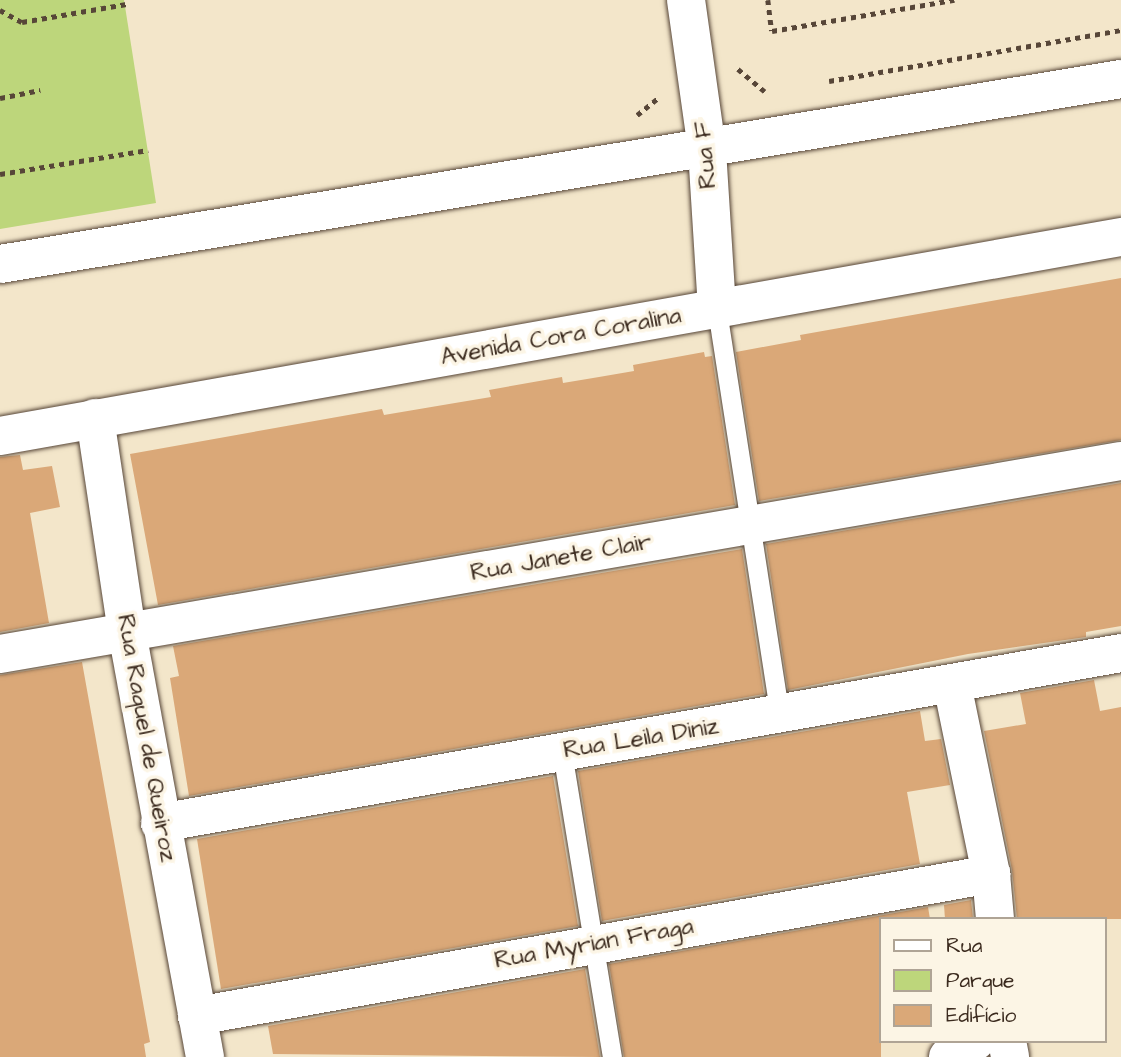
<!DOCTYPE html>
<html>
<head>
<meta charset="utf-8">
<style>
	body { margin:0 }
	#map { position:relative; width:1121px; height:1057px; overflow:hidden; background:#f3e6ca; font-family:"Architects Daughter",sans-serif }
	div>[style] { position:absolute }
	.green>* { inset:0; background:#bdd67b }
	.building>* { inset:0; background:#daa878 }
	.path>* { height:4.5px; margin-top:-2.25px; transform-origin:0; background:repeating-linear-gradient(90deg,#574638 0 5px,transparent 0 10px) }
	.roads { filter:drop-shadow(0 0 2px #574638) drop-shadow(0 0 2px #574638) }
	.service>* { height:19px; margin:-9.5px; padding:0 9.5px; transform-origin:9.5px; border-radius:9.5px; background:#fff }
	.minor>* { height:38px; margin:-19px; padding:0 19px; transform-origin:19px; border-radius:19px; background:#fff }
	span { translate:-50% -50%; white-space:nowrap; text-align:center; line-height:1.15; -webkit-text-stroke:7px #fcf5e5; paint-order:stroke }
	.street-label { font-size:24px; color:#3b2a1e }
	.legend { position:absolute; left:879px; top:917px; width:228px; height:126px; box-sizing:border-box; background:#fcf5e5; border:2px solid #afa495; margin:0; padding:9px 12px; list-style:none; font-size:21px; color:#3b2a1e }
	.legend li { display:flex; align-items:center; gap:14px; height:35px }
	.legend b { width:35px; border:2px solid #afa495 }
</style>
</head>
<body>
<div id="map">
	<div class="green">
		<i style="clip-path:polygon(0 0,124px 0,156px 203px,0 229px)"></i>
	</div>
	<div class="building">
		<i style="clip-path:polygon(1121px 278px,1121px 440px,759px 501px,736px 352px,801px 340px,800px 335px)"></i>
		<i style="clip-path:polygon(704px 352px,705px 357px,712px 356px,735px 505px,158px 605px,130px 454px,382px 409px,384px 415px,455px 403px,491px 397px,489px 390px,562px 377px,563px 383px,599px 377px,634px 371px,633px 365px)"></i>
		<i style="clip-path:polygon(20px 455px,23px 470px,52px 466px,60px 507px,30px 513px,49px 623px,0 632px,0 457px)"></i>
		<i style="clip-path:polygon(1121px 483px,1121px 626px,1086px 632px,1086px 637px,968px 654px,788px 690px,766px 544px)"></i>
		<i style="clip-path:polygon(742px 549px,764px 694px,189px 796px,170px 678px,179px 676px,173px 646px)"></i>
		<i style="clip-path:polygon(82px 662px,150px 1042px,144px 1044px,146px 1057px,0 1057px,0 675px)"></i>
		<i style="clip-path:polygon(1094px 680px,1100px 711px,1121px 707px,1121px 919px,1017px 919px,1012px 870px,984px 731px,1026px 724px,1020px 693px)"></i>
		<i style="clip-path:polygon(920px 711px,925px 741px,941px 739px,950px 785px,907px 792px,920px 864px,602px 921px,578px 771px)"></i>
		<i style="clip-path:polygon(553px 776px,578px 926px,221px 989px,197px 839px)"></i>
		<i style="clip-path:polygon(971px 900px,973px 919px,945px 919px,944px 905px)"></i>
		<i style="clip-path:polygon(928px 907px,930px 919px,881px 919px,881px 1057px,624px 1057px,609px 964px)"></i>
		<i style="clip-path:polygon(585px 969px,600px 1057px,273px 1054px,268px 1026px)"></i>
	</div>
	<div class="path">
		<i style="left:768px;top:0;width:31px;rotate:83deg"></i>
		<i style="left:772px;top:31px;width:185px;rotate:-9.7deg"></i>
		<i style="left:0;top:10px;width:25px;rotate:29deg"></i>
		<i style="left:22px;top:22px;width:106px;rotate:-9.8deg"></i>
		<i style="left:738px;top:69px;width:35px;rotate:40deg"></i>
		<i style="left:829px;top:81px;width:296px;rotate:-9.9deg"></i>
		<i style="left:0;top:98px;width:41px;rotate:-11.3deg"></i>
		<i style="left:637px;top:115px;width:26px;rotate:-39deg"></i>
		<i style="left:0;top:174px;width:150px;rotate:-9.2deg"></i>
	</div>
	<div class="roads">
		<div class="service">
			<i style="left:717px;top:310px;width:411px;rotate:81.2deg"></i>
			<i style="left:562px;top:752px;width:309px;rotate:80.7deg"></i>
		</div>
		<div class="minor">
			<i style="left:686px;top:0;width:151px;rotate:82deg"></i>
			<i style="left:707px;top:150px;width:160px;rotate:86.4deg"></i>
			<i style="left:0;top:264px;width:1136px;rotate:-9.37deg"></i>
			<i style="left:95px;top:418px;width:216px;rotate:81.5deg"></i>
			<i style="left:127px;top:632px;width:432px;rotate:79.6deg"></i>
			<i style="left:0;top:436px;width:1139px;rotate:-10.07deg"></i>
			<i style="left:0;top:654px;width:1137px;rotate:-9.77deg"></i>
			<i style="left:952px;top:684px;width:194px;rotate:78.4deg"></i>
			<i style="left:991px;top:874px;width:45px;rotate:84.9deg"></i>
			<i style="left:160px;top:823px;width:976px;rotate:-10.03deg"></i>
			<i style="left:197px;top:1016px;width:807px;rotate:-10.14deg"></i>
			<i style="left:1007px;top:1041px;width:16px;rotate:79deg"></i>
			<i style="left:948px;top:1057px;width:32px;rotate:-30deg"></i>
		</div>
	</div>
	<div class="street-label">
		<span style="left:706px;top:155px;rotate:-95deg">Rua F</span>
		<span style="left:561px;top:337px;rotate:-10deg">Avenida Cora Coralina</span>
		<span style="left:561px;top:558px;rotate:-10deg">Rua Janete Clair</span>
		<span style="left:146px;top:738px;rotate:80deg">Rua Raquel de Queiroz</span>
		<span style="left:641px;top:739px;rotate:-9deg">Rua Leila Diniz</span>
		<span style="left:594px;top:944px;rotate:-10deg">Rua Myrian Fraga</span>
	</div>
	<ul class="legend">
	<li><b style="height:9px;background:#fff"></b>Rua</li>
	<li><b style="height:19px;background:#bdd67b"></b>Parque</li>
	<li><b style="height:19px;background:#daa878"></b>Edifício</li>
	</ul>
</div>
</body>
</html>
